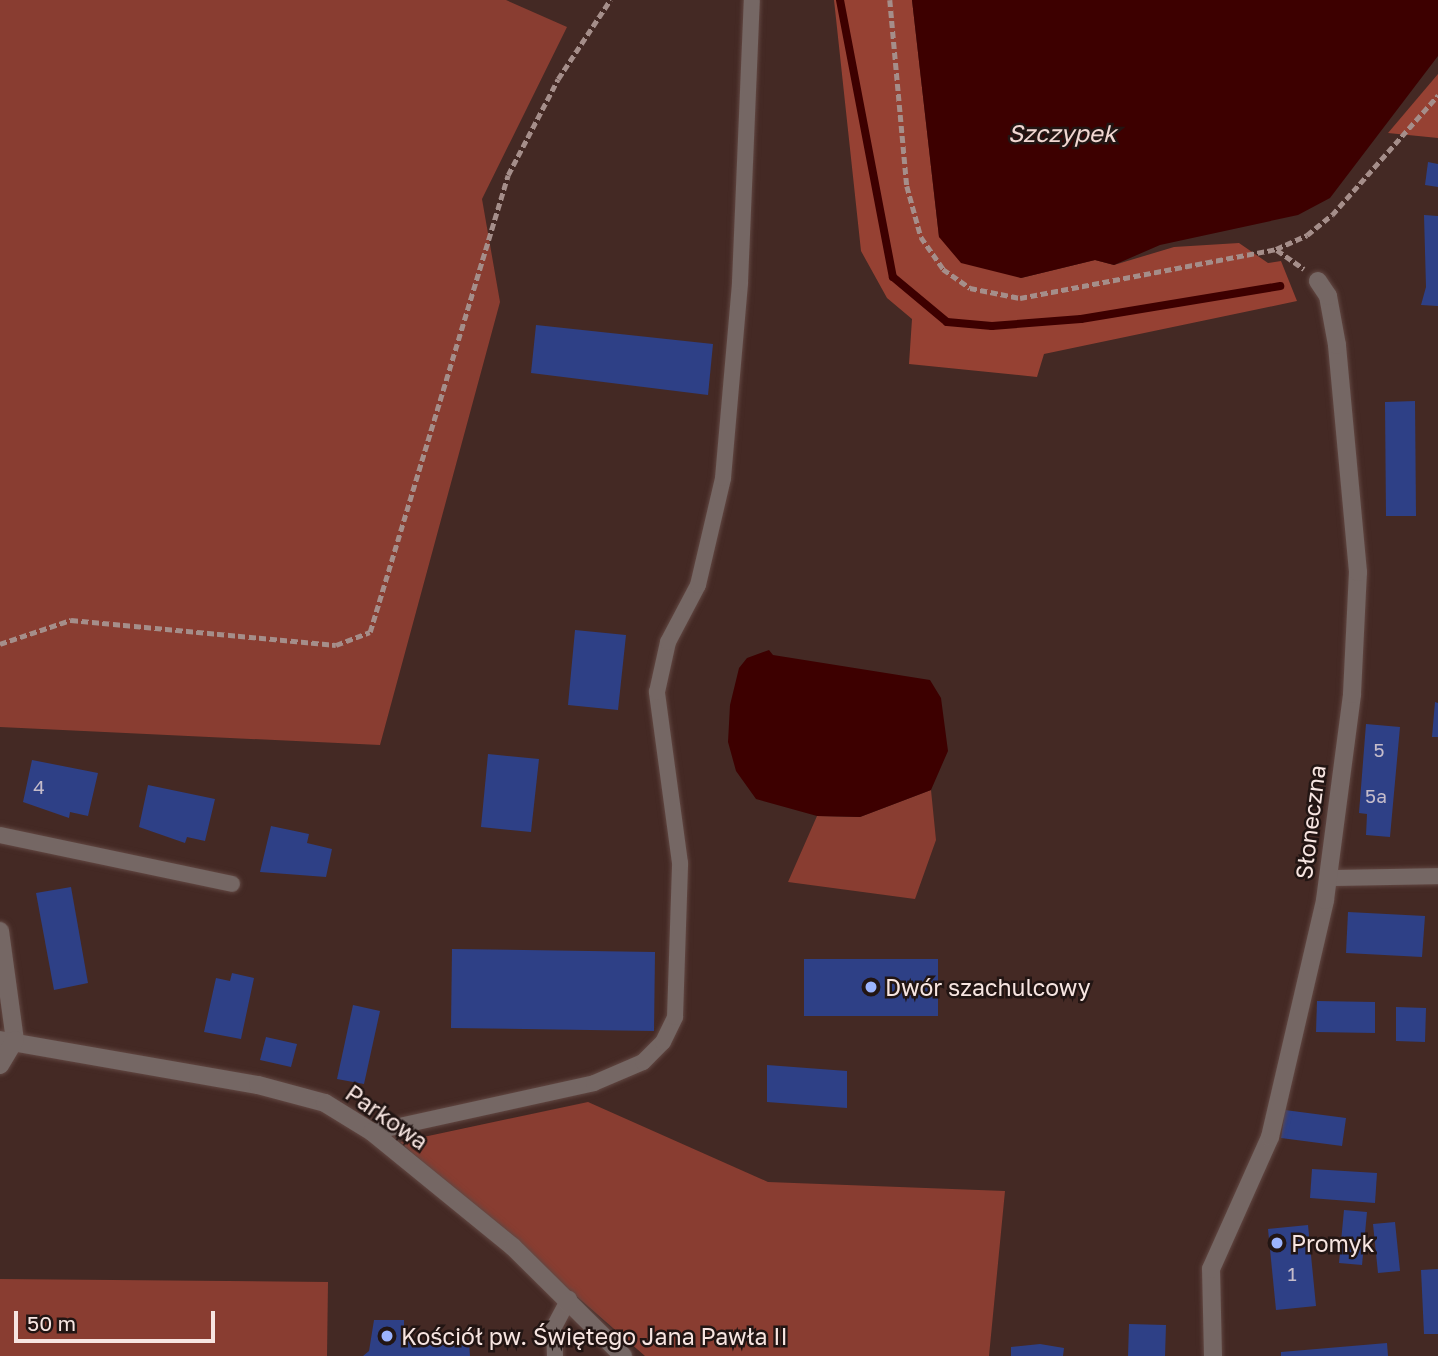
<!DOCTYPE html>
<html>
<head>
<meta charset="utf-8">
<style>
	body { margin:0 }
	#map { position:relative; width:1438px; height:1356px; overflow:hidden; background:#442924; font-family:"Golos Text",sans-serif }
	div>[style] { position:absolute }
	.green>* { inset:0; background:#893d31 }
	.forest>* { inset:0; background:#964133 }
	.water>* { inset:0; background:#3d0000 }
	.stream>* { height:8px; margin:-4px; padding:0 4px; transform-origin:4px; border-radius:4px; background:#3d0000 }
	.building>* { inset:0; background:#2e4086 }
	.path>* { height:4.5px; margin-top:-2.25px; transform-origin:0; background:repeating-linear-gradient(90deg,#a58e8a 0 7px,transparent 0 10.5px) }
	.roads { filter:drop-shadow(0 0 2px #614742) drop-shadow(0 0 2px #614742) }
	.lane>* { height:16px; margin:-8px; padding:0 8px; transform-origin:8px; border-radius:8px; background:#756764 }
	.street>* { height:18px; margin:-9px; padding:0 9px; transform-origin:9px; border-radius:9px; background:#756764 }
	.dots>* { width:19px; height:19px; translate:-50% -50%; box-sizing:border-box; border:4px solid #221513; border-radius:50% }
	span { translate:-50% -50%; white-space:nowrap; text-align:center; line-height:1.15; -webkit-text-stroke:5px #221513; paint-order:stroke }
	.number-label { font-size:19px; color:#c5bcca }
	.number-label span { -webkit-text-stroke-width:0 }
	.street-label { font-size:23px; color:#f7e5e1 }
	.poi-label { font-size:23px; color:#f7e5e1 }
	.left { translate:0 -50%; text-align:left }
	.water-label { font-size:24px; color:#f1d7d2; font-style:italic }
	.scale { position:absolute; left:14px; top:1311px; width:201px; height:32px; box-sizing:border-box; border:4px solid #f7e5e1; border-top:0; padding-left:9px; font-size:21px; line-height:24px; white-space:nowrap; color:#f7e5e1; -webkit-text-stroke:5px #221513; paint-order:stroke }
</style>
</head>
<body>
<div id="map">
	<div class="green">
		<i style="clip-path:polygon(0 0,506px 0,567px 27px,482px 199px,500px 302px,380px 745px,0 727px)"></i>
		<i style="clip-path:polygon(931px 790px,936px 840px,915px 899px,788px 882px,817px 816px,860px 817px)"></i>
		<i style="clip-path:polygon(588px 1102px,768px 1182px,1005px 1191px,989px 1356px,645px 1356px,400px 1142px)"></i>
		<i style="clip-path:polygon(0 1279px,328px 1282px,327px 1356px,0 1356px)"></i>
	</div>
	<div class="forest">
		<i style="clip-path:polygon(834px 0,912px 0,939px 237px,1021px 278px,1095px 260px,1114px 265px,1174px 247px,1239px 243px,1268px 263px,1281px 261px,1297px 301px,1044px 354px,1037px 377px,909px 364px,912px 319px,887px 298px,861px 251px)"></i>
		<i style="clip-path:polygon(1438px 74px,1438px 138px,1388px 133px)"></i>
	</div>
	<div class="water">
		<i style="clip-path:polygon(912px 0,1438px 0,1438px 56px,1330px 198px,1298px 215px,1160px 245px,1114px 265px,1095px 260px,1021px 278px,961px 263px,939px 237px)"></i>
		<i style="clip-path:polygon(769px 650px,773px 655px,930px 680px,941px 698px,948px 751px,931px 790px,860px 817px,817px 816px,756px 799px,736px 771px,728px 742px,730px 705px,739px 668px,747px 658px)"></i>
	</div>
	<div class="stream">
		<i style="left:840px;top:0;width:282px;rotate:79.2deg"></i>
		<i style="left:893px;top:277px;width:70px;rotate:39.8deg"></i>
		<i style="left:947px;top:322px;width:45px;rotate:5.1deg"></i>
		<i style="left:992px;top:326px;width:89px;rotate:-4.5deg"></i>
		<i style="left:1081px;top:319px;width:202px;rotate:-9.4deg"></i>
	</div>
	<div class="building">
		<i style="clip-path:polygon(1428px 162px,1438px 164px,1438px 187px,1425px 185px)"></i>
		<i style="clip-path:polygon(1424px 215px,1438px 216px,1438px 306px,1421px 305px,1426px 287px)"></i>
		<i style="clip-path:polygon(536px 325px,713px 344px,708px 395px,531px 373px)"></i>
		<i style="clip-path:polygon(1415px 401px,1416px 516px,1386px 516px,1385px 402px)"></i>
		<i style="clip-path:polygon(575px 630px,626px 635px,618px 710px,568px 705px)"></i>
		<i style="clip-path:polygon(1435px 702px,1438px 703px,1438px 737px,1432px 737px)"></i>
		<i style="clip-path:polygon(1366px 724px,1400px 727px,1390px 837px,1366px 835px,1367px 814px,1359px 813px)"></i>
		<i style="clip-path:polygon(488px 754px,539px 759px,531px 832px,481px 827px)"></i>
		<i style="clip-path:polygon(32px 760px,98px 773px,88px 816px,70px 812px,69px 818px,23px 802px)"></i>
		<i style="clip-path:polygon(148px 785px,215px 799px,205px 841px,187px 837px,185px 843px,139px 827px)"></i>
		<i style="clip-path:polygon(271px 826px,309px 834px,307px 843px,332px 849px,326px 877px,260px 872px)"></i>
		<i style="clip-path:polygon(71px 887px,88px 983px,54px 990px,36px 893px)"></i>
		<i style="clip-path:polygon(1348px 912px,1425px 916px,1422px 957px,1346px 953px)"></i>
		<i style="clip-path:polygon(452px 949px,655px 952px,654px 1031px,451px 1028px)"></i>
		<i style="clip-path:polygon(804px 959px,938px 959px,938px 1016px,804px 1016px)"></i>
		<i style="clip-path:polygon(232px 973px,254px 978px,241px 1039px,204px 1032px,216px 978px,230px 981px)"></i>
		<i style="clip-path:polygon(1317px 1001px,1375px 1002px,1375px 1033px,1316px 1032px)"></i>
		<i style="clip-path:polygon(353px 1005px,380px 1011px,364px 1084px,337px 1079px)"></i>
		<i style="clip-path:polygon(1396px 1007px,1426px 1008px,1425px 1042px,1396px 1041px)"></i>
		<i style="clip-path:polygon(266px 1037px,297px 1044px,291px 1067px,260px 1060px)"></i>
		<i style="clip-path:polygon(767px 1065px,847px 1071px,847px 1108px,767px 1102px)"></i>
		<i style="clip-path:polygon(1285px 1110px,1346px 1118px,1342px 1146px,1281px 1138px)"></i>
		<i style="clip-path:polygon(1312px 1169px,1377px 1173px,1375px 1203px,1310px 1198px)"></i>
		<i style="clip-path:polygon(1344px 1210px,1367px 1212px,1362px 1265px,1339px 1263px)"></i>
		<i style="clip-path:polygon(1395px 1222px,1400px 1271px,1378px 1273px,1373px 1224px)"></i>
		<i style="clip-path:polygon(1308px 1225px,1316px 1306px,1276px 1310px,1268px 1229px)"></i>
		<i style="clip-path:polygon(1438px 1269px,1438px 1334px,1424px 1334px,1421px 1270px)"></i>
		<i style="clip-path:polygon(374px 1320px,404px 1320px,404px 1341px,469px 1342px,470px 1356px,363px 1356px,369px 1351px)"></i>
		<i style="clip-path:polygon(1129px 1324px,1166px 1325px,1165px 1356px,1128px 1356px)"></i>
		<i style="clip-path:polygon(1387px 1343px,1388px 1356px,1281px 1356px,1281px 1352px)"></i>
		<i style="clip-path:polygon(1040px 1344px,1064px 1348px,1063px 1356px,1011px 1356px,1011px 1347px)"></i>
	</div>
	<div class="path">
		<i style="left:890px;top:0;width:187px;rotate:84.8deg"></i>
		<i style="left:907px;top:186px;width:53px;rotate:74.6deg"></i>
		<i style="left:921px;top:237px;width:39px;rotate:55deg"></i>
		<i style="left:943px;top:269px;width:33px;rotate:35deg"></i>
		<i style="left:970px;top:288px;width:51px;rotate:11.3deg"></i>
		<i style="left:1020px;top:298px;width:261px;rotate:-10.8deg"></i>
		<i style="left:1276px;top:249px;width:34px;rotate:-24deg"></i>
		<i style="left:1307px;top:235px;width:32px;rotate:-39deg"></i>
		<i style="left:1332px;top:215px;width:160px;rotate:-48.5deg"></i>
		<i style="left:1277px;top:250px;width:33px;rotate:35deg"></i>
		<i style="left:0;top:644px;width:75px;rotate:-18.7deg"></i>
		<i style="left:71px;top:620px;width:266px;rotate:5.4deg"></i>
		<i style="left:336px;top:645px;width:36px;rotate:-21deg"></i>
		<i style="left:370px;top:632px;width:477px;rotate:-73.2deg"></i>
		<i style="left:508px;top:175px;width:108px;rotate:-62.5deg"></i>
		<i style="left:558px;top:79px;width:95px;rotate:-56.6deg"></i>
	</div>
	<div class="roads">
		<div class="lane">
			<i style="left:0;top:835px;width:237px;rotate:11.9deg"></i>
			<i style="left:1328px;top:878px;width:110px;rotate:-1deg"></i>
			<i style="left:372px;top:1132px;width:227px;rotate:-12.4deg"></i>
			<i style="left:594px;top:1083px;width:53px;rotate:-23.2deg"></i>
			<i style="left:643px;top:1062px;width:28px;rotate:-45deg"></i>
			<i style="left:663px;top:1042px;width:28px;rotate:-64deg"></i>
			<i style="left:675px;top:1017px;width:154px;rotate:-88.1deg"></i>
			<i style="left:680px;top:863px;width:173px;rotate:-97.7deg"></i>
			<i style="left:657px;top:692px;width:51px;rotate:-77.6deg"></i>
			<i style="left:668px;top:642px;width:64px;rotate:-62.2deg"></i>
			<i style="left:698px;top:585px;width:110px;rotate:-76.8deg"></i>
			<i style="left:723px;top:478px;width:197px;rotate:-85deg"></i>
			<i style="left:740px;top:282px;width:282px;rotate:-87.6deg"></i>
			<i style="left:555px;top:1356px;width:29px;rotate:-92deg"></i>
			<i style="left:554px;top:1327px;width:32px;rotate:-62deg"></i>
		</div>
		<div class="street">
			<i style="left:0;top:931px;width:110px;rotate:82.2deg"></i>
			<i style="left:0;top:1040px;width:262px;rotate:9.9deg"></i>
			<i style="left:258px;top:1085px;width:69px;rotate:15deg"></i>
			<i style="left:325px;top:1103px;width:55px;rotate:31.7deg"></i>
			<i style="left:372px;top:1132px;width:182px;rotate:39.2deg"></i>
			<i style="left:513px;top:1247px;width:155px;rotate:44.7deg"></i>
			<i style="left:0;top:1065px;width:29px;rotate:-59deg"></i>
			<i style="left:1213px;top:1356px;width:87px;rotate:-91.3deg"></i>
			<i style="left:1211px;top:1269px;width:145px;rotate:-65.9deg"></i>
			<i style="left:1270px;top:1137px;width:243px;rotate:-76.9deg"></i>
			<i style="left:1325px;top:900px;width:208px;rotate:-82.5deg"></i>
			<i style="left:1352px;top:694px;width:122px;rotate:-87.2deg"></i>
			<i style="left:1358px;top:572px;width:228px;rotate:-95.3deg"></i>
			<i style="left:1337px;top:345px;width:50px;rotate:-100.4deg"></i>
			<i style="left:1328px;top:296px;width:18px;rotate:-124deg"></i>
		</div>
	</div>
	<div class="dots">
		<i style="left:871px;top:987px;background:#9cb4fd"></i>
		<i style="left:1277px;top:1243px;background:#9cb4fd"></i>
		<i style="left:387px;top:1336px;background:#9cb4fd"></i>
	</div>
	<div class="number-label">
		<span style="left:1379px;top:750px">5</span>
		<span style="left:39px;top:787px">4</span>
		<span style="left:1376px;top:796px">5a</span>
		<span style="left:1292px;top:1274px">1</span>
	</div>
	<div class="street-label">
		<span style="left:1310px;top:822px;rotate:-83deg">Słoneczna</span>
		<span style="left:387px;top:1117px;rotate:35deg">Parkowa</span>
	</div>
	<div class="poi-label">
		<span class="left" style="left:885px;top:987px">Dwór szachulcowy</span>
		<span class="left" style="left:1291px;top:1243px">Promyk</span>
		<span class="left" style="left:401px;top:1336px">Kościół pw. Świętego Jana Pawła II</span>
	</div>
	<div class="water-label">
		<span style="left:1062px;top:133px">Szczypek</span>
	</div>
	<div class="scale">50 m</div>
</div>
</body>
</html>
